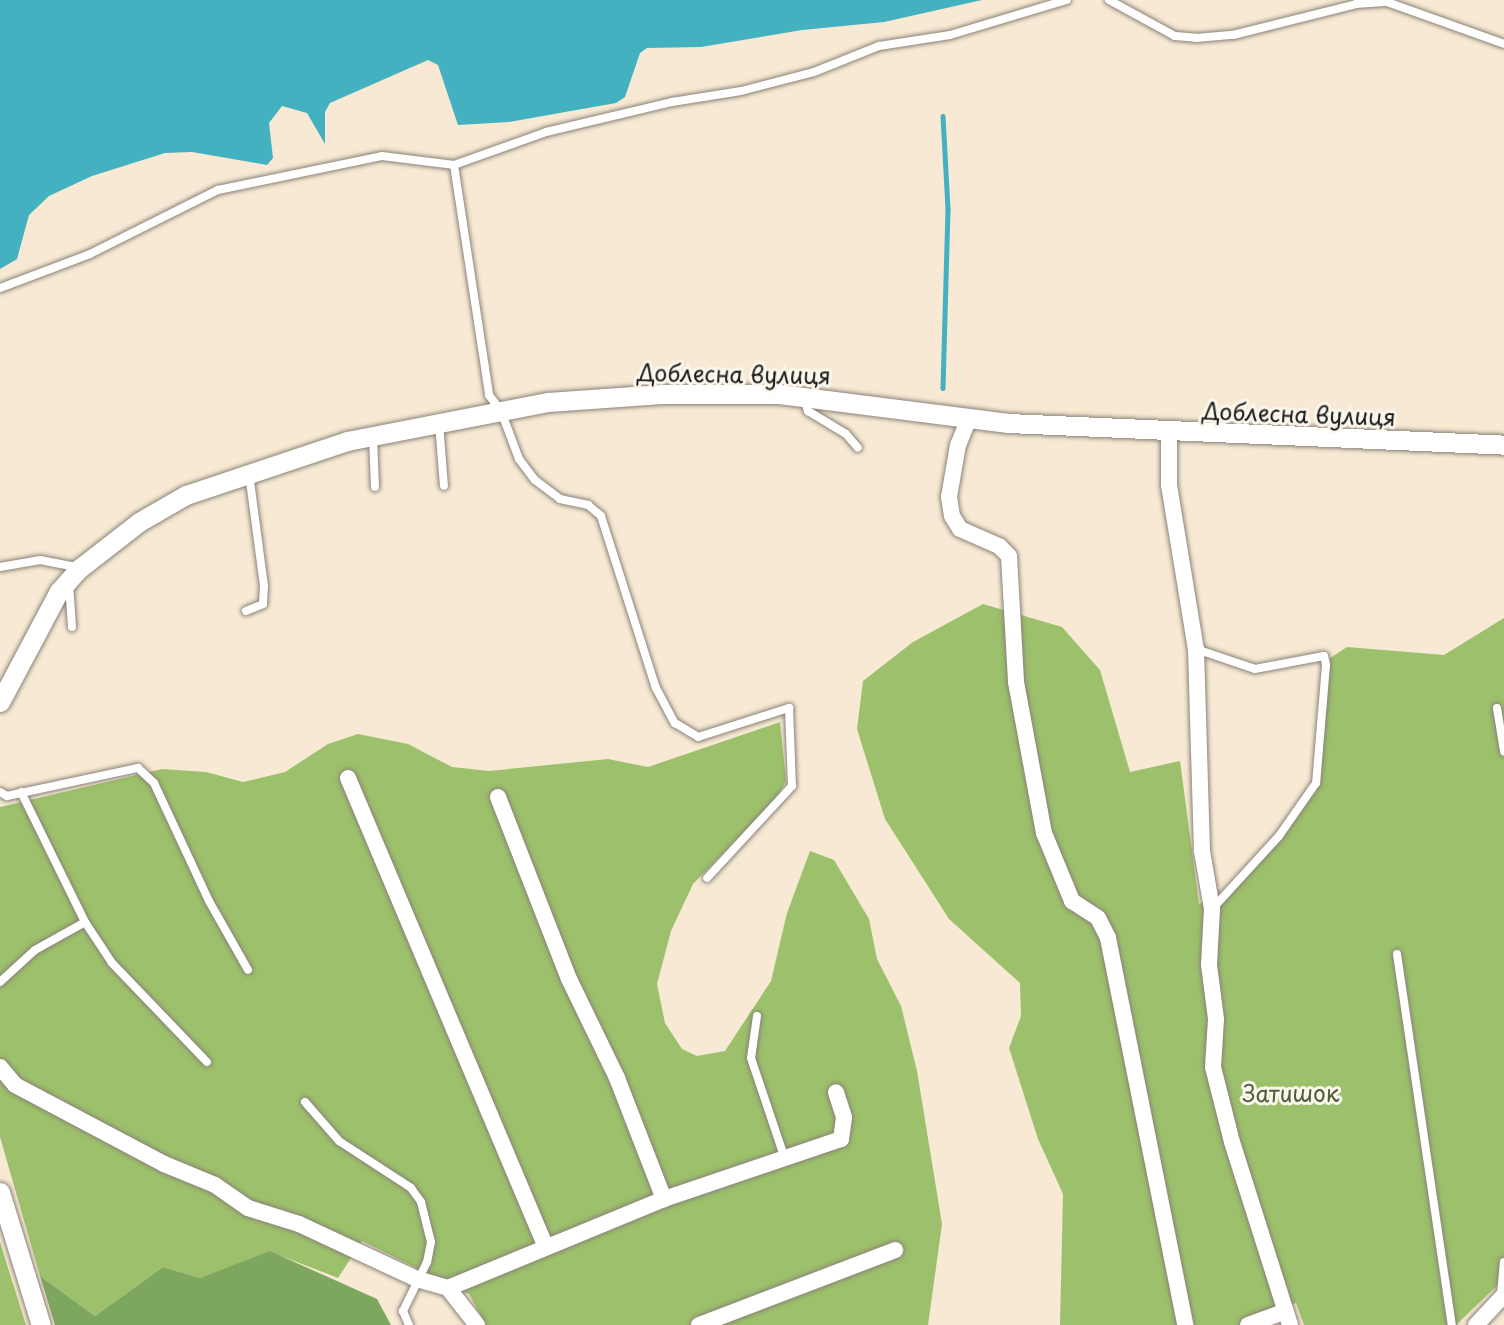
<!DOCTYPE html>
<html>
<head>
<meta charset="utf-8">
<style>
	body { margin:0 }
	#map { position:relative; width:1504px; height:1325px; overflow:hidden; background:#f7e9d3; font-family:"Playpen Sans",sans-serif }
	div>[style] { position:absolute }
	.green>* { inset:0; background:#9cc06b }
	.forest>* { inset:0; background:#7da65f }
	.water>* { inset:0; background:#43b1bf }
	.stream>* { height:4.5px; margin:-2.25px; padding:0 2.25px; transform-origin:2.25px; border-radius:2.25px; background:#43b1bf }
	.roads { filter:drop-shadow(0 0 2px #8a8278) drop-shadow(0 0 2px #8a8278) }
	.service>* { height:8px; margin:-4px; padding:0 4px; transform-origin:4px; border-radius:4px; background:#fff }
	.minor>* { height:16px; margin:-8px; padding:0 8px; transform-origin:8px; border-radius:8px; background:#fff }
	.tertiary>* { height:19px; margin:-9.5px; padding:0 9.5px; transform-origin:9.5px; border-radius:9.5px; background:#fff }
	span { translate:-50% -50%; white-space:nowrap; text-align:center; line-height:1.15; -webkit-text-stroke:6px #fbf7ec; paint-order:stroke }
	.street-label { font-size:23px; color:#1c1c1c }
	.park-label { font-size:23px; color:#4f5e3c }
</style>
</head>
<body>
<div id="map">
	<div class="green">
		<i style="clip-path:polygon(983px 604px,1062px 627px,1100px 670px,1130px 772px,1180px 761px,1199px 904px,1236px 889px,1319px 785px,1330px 658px,1347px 647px,1444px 655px,1504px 618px,1504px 1279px,1456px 1325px,1304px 1325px,1296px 1303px,1248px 1325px,1060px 1325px,1063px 1194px,1038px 1139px,1009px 1048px,1021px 1016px,1020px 983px,949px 919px,885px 819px,857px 729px,863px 681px,913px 642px)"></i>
		<i style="clip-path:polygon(780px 722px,786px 781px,776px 799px,693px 884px,671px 931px,657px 984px,665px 1023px,682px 1049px,697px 1056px,725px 1051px,771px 981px,787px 913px,810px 851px,834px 860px,869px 919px,877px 959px,901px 1006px,917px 1071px,942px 1224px,928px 1325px,486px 1325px,469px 1294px,362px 1241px,338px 1278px,271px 1252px,200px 1278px,163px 1267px,95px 1316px,40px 1276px,0 1137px,0 807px,162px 769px,206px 772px,243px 782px,285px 772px,328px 744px,358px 734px,408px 744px,452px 767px,489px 771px,608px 759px,648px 767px)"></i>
		<i style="clip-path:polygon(0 1242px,13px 1284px,26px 1325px,0 1325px)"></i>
	</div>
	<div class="forest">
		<i style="clip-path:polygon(270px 1251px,377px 1299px,391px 1325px,55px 1325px,40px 1276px,95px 1316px,163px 1267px,200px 1278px)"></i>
	</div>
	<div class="water">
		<i style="clip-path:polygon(0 0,982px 0,884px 22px,802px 30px,701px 47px,647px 48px,640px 53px,625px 97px,616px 103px,509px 122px,458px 125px,438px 65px,428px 60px,330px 103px,325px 112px,325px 144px,307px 113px,282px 106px,269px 123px,273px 158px,267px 165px,192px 152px,165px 153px,92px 176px,49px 196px,29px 215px,17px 259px,0 269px)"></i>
	</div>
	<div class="stream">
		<i style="left:943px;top:116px;width:93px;rotate:86.9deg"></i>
		<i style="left:948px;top:209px;width:179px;rotate:91.6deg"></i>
	</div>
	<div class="roads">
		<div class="service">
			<i style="left:1109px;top:0;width:75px;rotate:28.6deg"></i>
			<i style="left:1175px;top:36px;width:21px;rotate:5deg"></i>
			<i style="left:1196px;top:38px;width:37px;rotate:-5deg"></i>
			<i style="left:1233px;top:35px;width:127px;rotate:-14.1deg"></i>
			<i style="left:1356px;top:4px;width:31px;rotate:-4deg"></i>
			<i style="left:1387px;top:2px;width:124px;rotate:19.7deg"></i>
			<i style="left:454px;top:165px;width:233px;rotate:81.3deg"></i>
			<i style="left:489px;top:395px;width:20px;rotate:53deg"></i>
			<i style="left:501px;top:411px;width:51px;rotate:69.4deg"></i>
			<i style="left:519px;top:459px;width:26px;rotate:53deg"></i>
			<i style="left:535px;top:480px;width:31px;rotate:37deg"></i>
			<i style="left:560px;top:499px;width:29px;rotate:12deg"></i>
			<i style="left:588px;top:505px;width:17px;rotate:40deg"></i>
			<i style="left:601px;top:516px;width:181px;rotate:72.3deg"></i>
			<i style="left:656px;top:688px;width:40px;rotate:62deg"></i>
			<i style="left:675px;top:723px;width:27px;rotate:31deg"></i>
			<i style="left:698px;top:737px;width:96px;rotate:-17.7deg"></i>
			<i style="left:789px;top:708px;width:78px;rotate:87.8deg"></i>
			<i style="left:792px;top:786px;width:125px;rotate:132.7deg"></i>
			<i style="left:0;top:288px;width:96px;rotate:-20.7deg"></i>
			<i style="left:90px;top:254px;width:143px;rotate:-26.6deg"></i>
			<i style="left:218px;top:190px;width:167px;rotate:-11.7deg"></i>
			<i style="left:382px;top:156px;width:73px;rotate:7.1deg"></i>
			<i style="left:454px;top:165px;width:98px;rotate:-19.7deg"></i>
			<i style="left:546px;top:132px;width:130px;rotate:-13.4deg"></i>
			<i style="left:672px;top:102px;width:70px;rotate:-9.1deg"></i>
			<i style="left:741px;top:91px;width:75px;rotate:-14.6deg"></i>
			<i style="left:814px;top:72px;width:70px;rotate:-21.8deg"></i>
			<i style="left:879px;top:46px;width:72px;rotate:-8.8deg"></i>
			<i style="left:950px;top:35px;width:122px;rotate:-16.7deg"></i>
			<i style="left:804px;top:399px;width:13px;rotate:72deg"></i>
			<i style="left:808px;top:411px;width:44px;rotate:31.2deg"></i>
			<i style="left:846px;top:434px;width:18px;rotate:49deg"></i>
			<i style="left:439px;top:423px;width:63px;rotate:85.5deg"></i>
			<i style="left:373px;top:436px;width:51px;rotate:87.8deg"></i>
			<i style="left:0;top:567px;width:41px;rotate:-9.9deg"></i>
			<i style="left:40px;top:560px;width:38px;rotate:11deg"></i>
			<i style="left:69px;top:583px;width:44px;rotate:86.1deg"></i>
			<i style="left:246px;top:611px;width:18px;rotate:-22deg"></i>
			<i style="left:263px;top:604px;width:18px;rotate:-87deg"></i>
			<i style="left:264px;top:586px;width:113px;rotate:-97.6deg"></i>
			<i style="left:1196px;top:649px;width:62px;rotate:18.7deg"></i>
			<i style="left:1255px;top:669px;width:70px;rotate:-10.7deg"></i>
			<i style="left:1324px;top:656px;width:9px;rotate:77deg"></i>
			<i style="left:1326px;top:665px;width:118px;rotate:94.8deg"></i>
			<i style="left:1316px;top:783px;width:65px;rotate:124.9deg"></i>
			<i style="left:1279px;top:836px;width:99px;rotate:132.5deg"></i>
			<i style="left:1497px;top:708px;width:44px;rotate:80.8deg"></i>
			<i style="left:0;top:792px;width:8px;rotate:30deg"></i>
			<i style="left:7px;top:796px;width:134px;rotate:-12.1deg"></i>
			<i style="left:138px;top:768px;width:22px;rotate:43deg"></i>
			<i style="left:154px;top:783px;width:130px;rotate:65deg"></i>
			<i style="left:209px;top:901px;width:79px;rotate:60.5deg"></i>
			<i style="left:21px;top:792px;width:145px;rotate:63.8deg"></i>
			<i style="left:85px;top:922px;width:49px;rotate:56.6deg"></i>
			<i style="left:112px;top:963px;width:137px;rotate:46.2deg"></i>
			<i style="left:1397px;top:954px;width:375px;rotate:81.6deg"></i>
			<i style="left:0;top:982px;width:47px;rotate:-42.4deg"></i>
			<i style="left:35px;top:950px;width:57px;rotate:-29.2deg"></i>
			<i style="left:757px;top:1016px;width:42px;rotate:98.1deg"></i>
			<i style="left:751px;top:1058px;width:103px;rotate:71.4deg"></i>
			<i style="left:305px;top:1102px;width:52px;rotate:48.9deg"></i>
			<i style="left:339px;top:1141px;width:86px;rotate:33.1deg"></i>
			<i style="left:411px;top:1188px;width:17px;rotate:54deg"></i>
			<i style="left:421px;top:1202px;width:41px;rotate:76deg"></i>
			<i style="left:431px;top:1242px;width:20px;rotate:101deg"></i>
			<i style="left:427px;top:1262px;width:55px;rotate:116.1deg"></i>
			<i style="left:403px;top:1311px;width:15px;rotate:67deg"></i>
			<i style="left:1501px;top:1295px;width:33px;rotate:-85deg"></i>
		</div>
		<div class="minor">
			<i style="left:969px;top:418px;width:29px;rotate:112deg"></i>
			<i style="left:958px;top:445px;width:53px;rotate:99.8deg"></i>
			<i style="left:949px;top:497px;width:19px;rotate:81deg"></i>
			<i style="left:952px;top:516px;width:15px;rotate:58deg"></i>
			<i style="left:960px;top:529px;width:43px;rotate:23.6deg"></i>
			<i style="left:999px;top:546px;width:14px;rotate:45deg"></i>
			<i style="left:1009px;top:556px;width:126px;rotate:86.8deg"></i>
			<i style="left:1016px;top:682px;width:154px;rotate:79.5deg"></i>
			<i style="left:1044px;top:833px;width:74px;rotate:67.6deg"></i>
			<i style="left:1072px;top:901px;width:31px;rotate:33deg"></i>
			<i style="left:1098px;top:918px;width:22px;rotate:63deg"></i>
			<i style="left:1108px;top:938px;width:395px;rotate:78.7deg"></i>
			<i style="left:1169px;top:434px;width:51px;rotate:90deg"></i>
			<i style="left:1169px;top:485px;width:166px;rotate:80.7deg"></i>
			<i style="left:1196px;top:649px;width:202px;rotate:88.3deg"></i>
			<i style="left:1202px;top:851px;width:59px;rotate:80.2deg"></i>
			<i style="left:1212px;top:909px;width:56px;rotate:93.1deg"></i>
			<i style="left:1209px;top:965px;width:54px;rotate:82.6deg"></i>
			<i style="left:1216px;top:1019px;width:48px;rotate:93.6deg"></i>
			<i style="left:1213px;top:1067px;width:77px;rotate:75.8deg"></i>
			<i style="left:1232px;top:1142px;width:192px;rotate:72.4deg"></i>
			<i style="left:348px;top:778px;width:507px;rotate:67.13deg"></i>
			<i style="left:498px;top:797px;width:195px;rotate:68.7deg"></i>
			<i style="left:569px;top:979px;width:110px;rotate:64.1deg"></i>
			<i style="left:617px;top:1078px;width:130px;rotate:68.8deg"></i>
			<i style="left:0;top:1067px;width:23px;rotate:50deg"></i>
			<i style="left:15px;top:1085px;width:169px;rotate:27.9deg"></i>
			<i style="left:164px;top:1164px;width:55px;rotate:22.4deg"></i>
			<i style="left:215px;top:1185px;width:40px;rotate:34.9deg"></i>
			<i style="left:248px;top:1208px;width:53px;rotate:17.4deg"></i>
			<i style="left:299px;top:1224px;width:130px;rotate:25deg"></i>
			<i style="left:417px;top:1279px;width:32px;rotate:16deg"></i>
			<i style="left:448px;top:1288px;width:47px;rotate:51.9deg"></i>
			<i style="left:448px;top:1288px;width:234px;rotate:-22.4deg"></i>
			<i style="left:664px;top:1199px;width:187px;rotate:-18.7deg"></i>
			<i style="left:841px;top:1139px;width:22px;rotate:-82deg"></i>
			<i style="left:844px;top:1117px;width:26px;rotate:-108deg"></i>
			<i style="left:699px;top:1325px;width:210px;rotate:-20.9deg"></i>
			<i style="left:1248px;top:1325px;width:40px;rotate:-20.2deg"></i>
			<i style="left:1476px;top:1325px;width:41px;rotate:-47deg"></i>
		</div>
		<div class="tertiary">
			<i style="left:0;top:702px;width:126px;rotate:-62deg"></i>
			<i style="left:59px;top:591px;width:31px;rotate:-48deg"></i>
			<i style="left:80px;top:568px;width:75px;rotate:-37.9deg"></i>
			<i style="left:139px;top:522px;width:54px;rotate:-29.9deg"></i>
			<i style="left:186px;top:495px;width:170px;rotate:-18.5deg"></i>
			<i style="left:347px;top:441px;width:205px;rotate:-11deg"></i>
			<i style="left:548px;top:402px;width:114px;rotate:-4deg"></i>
			<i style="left:662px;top:394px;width:117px"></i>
			<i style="left:779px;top:394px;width:231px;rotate:7.2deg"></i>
			<i style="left:1008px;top:423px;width:496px;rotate:2.5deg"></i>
			<i style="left:0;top:1192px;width:139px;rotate:72.9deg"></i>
		</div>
	</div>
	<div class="street-label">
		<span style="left:734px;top:374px;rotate:1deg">Доблесна вулиця</span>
		<span style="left:1299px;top:414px;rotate:2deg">Доблесна вулиця</span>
	</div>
	<div class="park-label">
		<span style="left:1291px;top:1093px">Затишок</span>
	</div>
</div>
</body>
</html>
